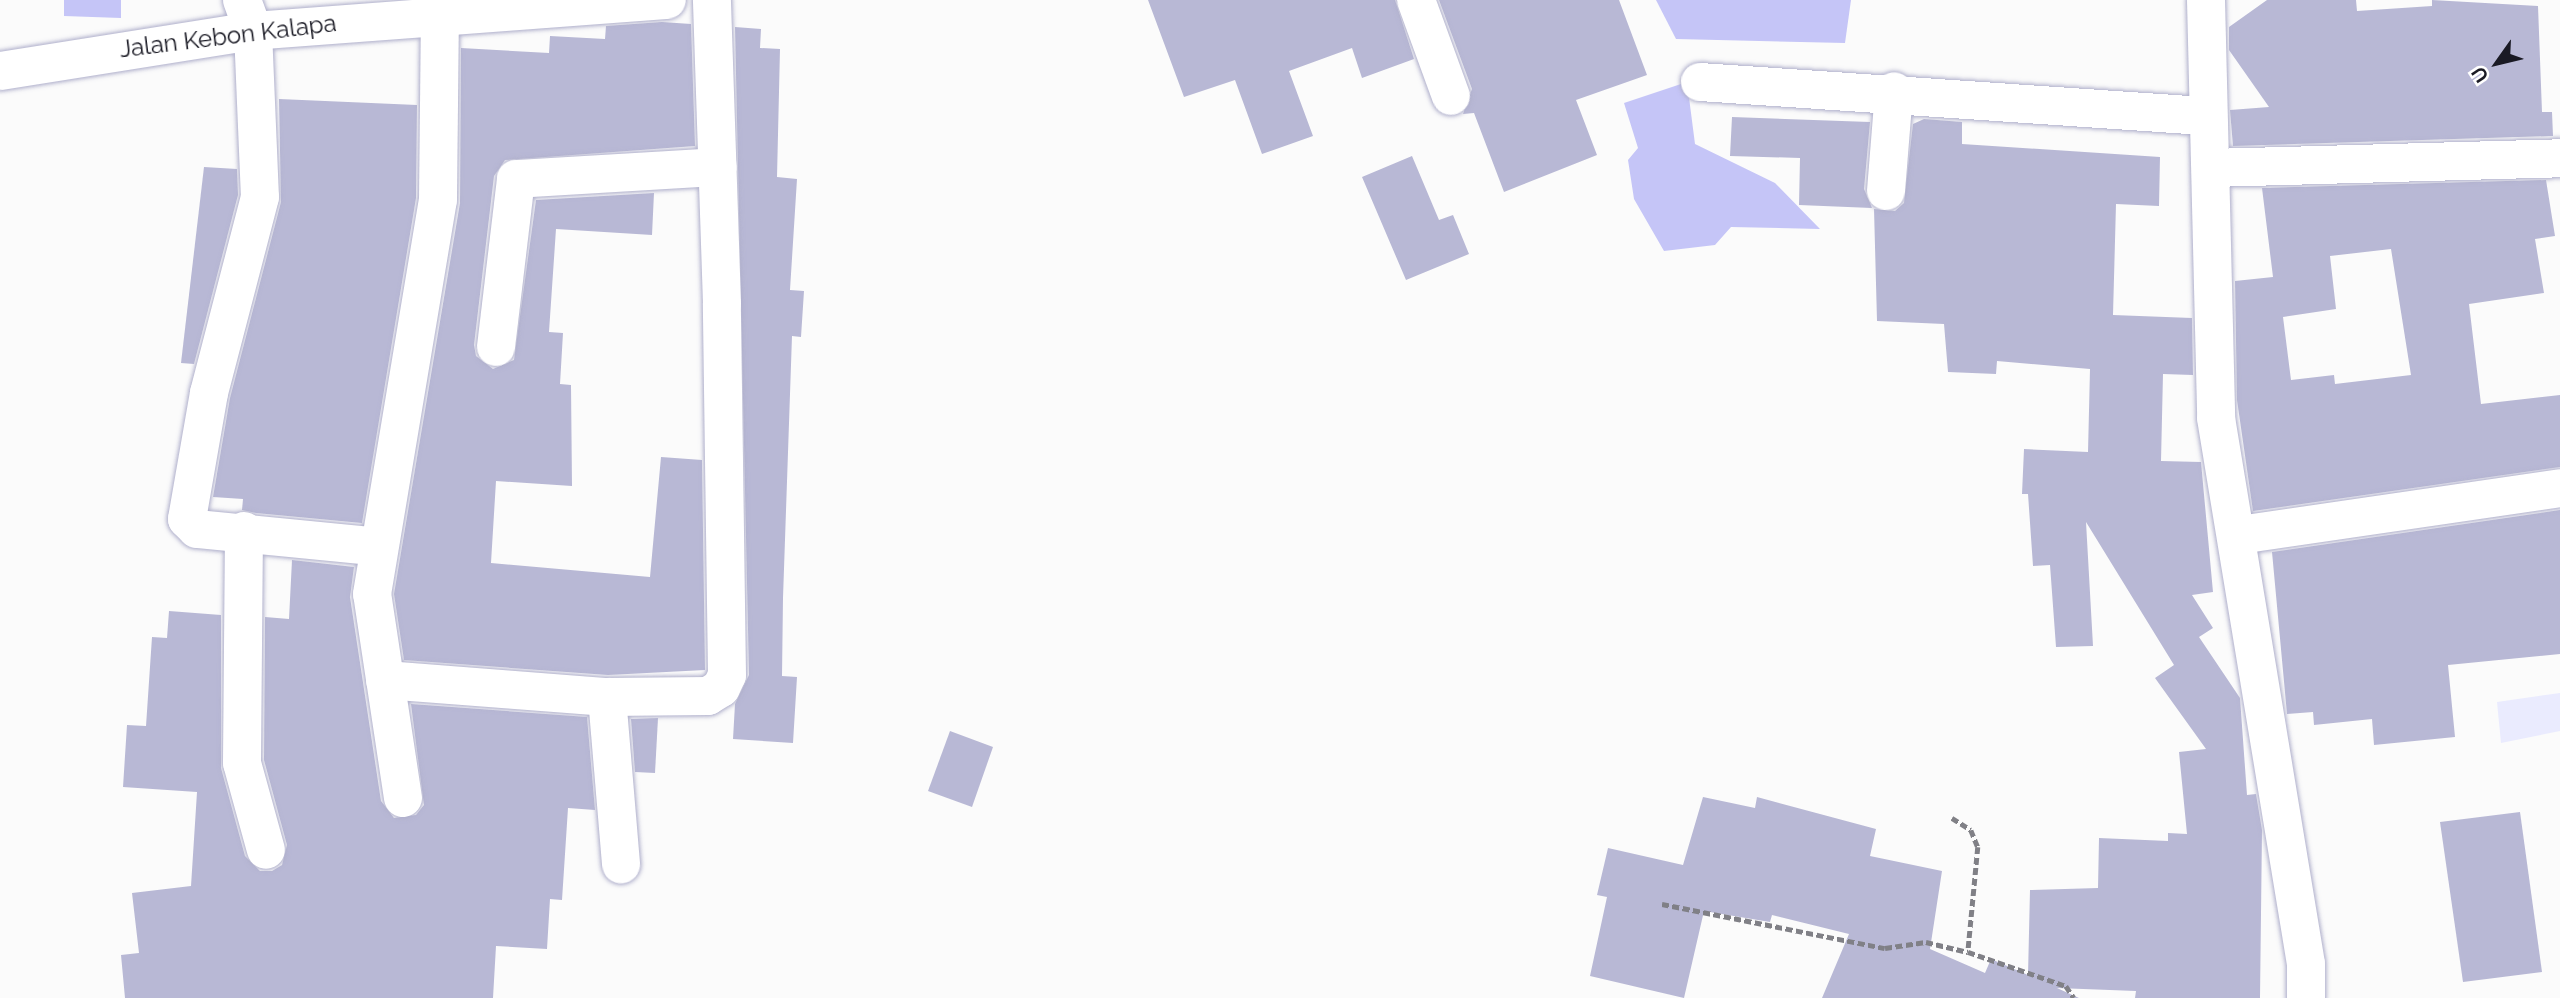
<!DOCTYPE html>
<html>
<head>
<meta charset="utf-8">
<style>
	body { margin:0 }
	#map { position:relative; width:2560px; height:998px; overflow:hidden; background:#fbfbfb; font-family:Raleway,sans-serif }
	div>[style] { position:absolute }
	.green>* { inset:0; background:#eaebfe }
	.forest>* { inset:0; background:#c5c5f7 }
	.building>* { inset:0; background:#b8b8d5 }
	.path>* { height:4.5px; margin-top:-2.25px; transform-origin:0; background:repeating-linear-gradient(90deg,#808086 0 7px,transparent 0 10.5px) }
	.roads { filter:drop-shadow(0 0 2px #afafcb) drop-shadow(0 0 2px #afafcb) }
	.minor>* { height:38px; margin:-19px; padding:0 19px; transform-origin:19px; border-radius:19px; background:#fff }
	span { translate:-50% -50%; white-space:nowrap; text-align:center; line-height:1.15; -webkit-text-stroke:7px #fff; paint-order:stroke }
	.street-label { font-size:24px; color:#1a1a24 }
	.north { position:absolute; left:2462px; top:28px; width:70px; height:70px; -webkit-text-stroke:5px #fff; paint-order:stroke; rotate:236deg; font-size:19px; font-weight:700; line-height:28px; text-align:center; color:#1a1a24 }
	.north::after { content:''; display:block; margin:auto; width:24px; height:32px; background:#1a1a24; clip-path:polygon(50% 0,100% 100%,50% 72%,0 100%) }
</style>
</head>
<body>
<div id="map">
	<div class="green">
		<i style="clip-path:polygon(2560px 693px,2560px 731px,2501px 743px,2497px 702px)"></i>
	</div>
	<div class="forest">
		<i style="clip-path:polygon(64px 0,121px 0,121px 18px,64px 16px)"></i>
		<i style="clip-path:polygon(1656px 0,1851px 0,1845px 43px,1676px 39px)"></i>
		<i style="clip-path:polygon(1687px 82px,1695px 144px,1775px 183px,1820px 229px,1731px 227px,1715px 245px,1664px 251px,1634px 199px,1628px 160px,1638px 148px,1624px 103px)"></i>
	</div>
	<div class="building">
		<i style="clip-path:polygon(1148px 0,1395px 0,1414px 59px,1362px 78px,1352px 48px,1289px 71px,1313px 136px,1262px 154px,1235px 80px,1184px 97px)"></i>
		<i style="clip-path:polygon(1439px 0,1619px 0,1647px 75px,1576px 100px,1597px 155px,1504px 192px,1474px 113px,1463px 114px,1472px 89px)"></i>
		<i style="clip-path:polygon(2267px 0,2356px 0,2357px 11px,2432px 6px,2432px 0,2538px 6px,2542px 112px,2552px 112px,2553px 136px,2233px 146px,2230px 110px,2269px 107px,2229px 50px,2229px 27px)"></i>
		<i style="clip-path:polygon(662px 22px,691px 24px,695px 146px,505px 160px,494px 176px,474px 345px,476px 356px,493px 369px,514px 360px,536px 200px,654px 193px,652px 235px,556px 229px,549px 332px,563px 333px,560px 384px,571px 385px,572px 486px,496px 481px,491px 563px,650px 577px,661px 457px,702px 460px,705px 670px,608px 675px,404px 660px,394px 594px,460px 203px,461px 48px,549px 53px,550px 36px,605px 39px,606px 26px)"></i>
		<i style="clip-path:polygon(735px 27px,761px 29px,760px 48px,780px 49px,777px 177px,797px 179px,790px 290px,804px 291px,801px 337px,792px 336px,783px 598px,782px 676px,797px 677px,793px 743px,733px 739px,735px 704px,749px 675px)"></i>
		<i style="clip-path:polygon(279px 99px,417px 105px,416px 198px,362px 523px,256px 513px,242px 510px,243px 499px,213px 497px,230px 398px,281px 202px)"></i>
		<i style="clip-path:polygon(1732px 117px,1870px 122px,1864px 189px,1872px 208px,1799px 205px,1800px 158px,1730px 156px)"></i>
		<i style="clip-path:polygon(1924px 119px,1962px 122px,1962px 144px,2160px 157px,2159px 206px,2116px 204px,2113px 315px,2192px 318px,2193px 375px,2163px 374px,2161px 461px,2201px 462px,2213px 592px,2192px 595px,2213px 628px,2199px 637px,2240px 698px,2247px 795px,2256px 794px,2262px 830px,2260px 998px,2135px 998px,2136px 991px,2057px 988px,2079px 998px,1822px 998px,1849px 934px,1772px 915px,1770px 922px,1704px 911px,1684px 998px,1590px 976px,1607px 897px,1597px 895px,1608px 848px,1683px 865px,1703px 797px,1755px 808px,1757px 797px,1876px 829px,1870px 856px,1942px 871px,1930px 949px,1985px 973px,1991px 959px,2028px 975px,2030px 890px,2098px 888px,2099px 838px,2168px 841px,2168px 833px,2187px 834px,2179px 752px,2206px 749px,2155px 678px,2174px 665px,2086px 522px,2093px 646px,2056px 647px,2050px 565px,2033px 566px,2028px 494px,2022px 494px,2024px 449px,2088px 452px,2090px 369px,1997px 361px,1996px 374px,1948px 372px,1944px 324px,1877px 321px,1874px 209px,1895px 211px,1904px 203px,1913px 124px)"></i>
		<i style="clip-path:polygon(1412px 156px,1439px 220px,1453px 215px,1469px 254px,1406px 280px,1362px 177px)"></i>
		<i style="clip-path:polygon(204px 167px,237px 169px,238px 195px,194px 364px,181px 363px)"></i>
		<i style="clip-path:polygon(evenodd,2546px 180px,2555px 236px,2535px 239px,2544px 293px,2469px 304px,2481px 404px,2560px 395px,2560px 467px,2253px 511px,2237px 400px,2235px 281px,2273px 277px,2262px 188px,2546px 180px,2391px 249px,2411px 375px,2335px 384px,2334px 375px,2291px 380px,2283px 317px,2336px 309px,2330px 256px,2391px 249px)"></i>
		<i style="clip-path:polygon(2560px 510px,2560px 654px,2448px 665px,2455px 737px,2374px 745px,2372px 719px,2314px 725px,2313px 712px,2287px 714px,2272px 552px)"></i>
		<i style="clip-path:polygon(292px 560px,354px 567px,350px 597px,381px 801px,394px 818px,416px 815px,424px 805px,411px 704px,587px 717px,595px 810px,568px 808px,562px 900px,550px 899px,547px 949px,496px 946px,493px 998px,125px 998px,121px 955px,139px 953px,132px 893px,191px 886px,197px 792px,123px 787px,127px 725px,146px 726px,152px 637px,167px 638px,169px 611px,221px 615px,221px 768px,245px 856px,260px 871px,272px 871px,282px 865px,287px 845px,264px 760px,265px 617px,289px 619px)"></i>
		<i style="clip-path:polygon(658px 718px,655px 773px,635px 772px,631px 719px)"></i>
		<i style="clip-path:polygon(950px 731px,993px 747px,972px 807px,928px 791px)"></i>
		<i style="clip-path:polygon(2520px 812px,2542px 972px,2463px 982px,2440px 822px)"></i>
	</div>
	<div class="path">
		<i style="left:1952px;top:818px;width:22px;rotate:32deg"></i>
		<i style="left:1971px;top:830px;width:18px;rotate:68deg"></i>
		<i style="left:1978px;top:847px;width:105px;rotate:95.4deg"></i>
		<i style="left:1968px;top:952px;width:104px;rotate:19.1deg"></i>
		<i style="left:2066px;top:986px;width:14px;rotate:56deg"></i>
		<i style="left:1662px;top:904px;width:227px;rotate:11.2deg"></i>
		<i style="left:1885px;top:948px;width:41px;rotate:-8.3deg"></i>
		<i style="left:1926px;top:942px;width:43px;rotate:13.4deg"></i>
	</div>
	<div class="roads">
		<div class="minor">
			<i style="left:242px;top:0;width:33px;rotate:70deg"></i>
			<i style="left:253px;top:31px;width:166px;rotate:87.6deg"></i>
			<i style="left:260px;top:197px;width:203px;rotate:104.6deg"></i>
			<i style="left:209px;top:393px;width:128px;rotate:99.9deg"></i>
			<i style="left:187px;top:519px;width:14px;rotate:45deg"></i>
			<i style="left:197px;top:529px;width:183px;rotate:5.6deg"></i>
			<i style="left:1416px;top:0;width:102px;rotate:70deg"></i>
			<i style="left:2206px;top:0;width:418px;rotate:88.6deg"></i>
			<i style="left:2216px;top:418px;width:553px;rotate:80.64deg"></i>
			<i style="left:2306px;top:964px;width:34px;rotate:90deg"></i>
			<i style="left:0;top:71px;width:256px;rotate:-9deg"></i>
			<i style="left:253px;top:31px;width:415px;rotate:-4.3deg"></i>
			<i style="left:1700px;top:82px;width:505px;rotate:3.86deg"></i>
			<i style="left:2212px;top:168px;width:348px;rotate:-1.6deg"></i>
			<i style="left:1886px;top:191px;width:100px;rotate:-85.4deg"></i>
			<i style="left:496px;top:347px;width:169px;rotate:-83.2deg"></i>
			<i style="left:516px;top:179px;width:202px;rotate:-3.4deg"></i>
			<i style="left:244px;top:531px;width:232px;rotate:90.5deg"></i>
			<i style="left:242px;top:763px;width:90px;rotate:74.6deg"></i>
			<i style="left:2239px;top:535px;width:324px;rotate:-8.3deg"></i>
			<i style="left:385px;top:680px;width:223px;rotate:4.4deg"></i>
			<i style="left:607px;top:697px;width:101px;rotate:-0.6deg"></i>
			<i style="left:708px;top:696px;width:15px;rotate:-32deg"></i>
			<i style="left:721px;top:688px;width:14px;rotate:-65deg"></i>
			<i style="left:727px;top:675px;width:371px;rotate:-90.8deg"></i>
			<i style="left:722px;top:304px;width:304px;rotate:-91.9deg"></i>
			<i style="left:607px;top:697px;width:168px;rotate:85.2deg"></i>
			<i style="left:403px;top:798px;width:206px;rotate:-98.6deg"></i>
			<i style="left:372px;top:594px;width:399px;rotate:-80.5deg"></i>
			<i style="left:438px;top:200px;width:187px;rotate:-89.4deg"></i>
		</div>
	</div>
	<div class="street-label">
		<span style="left:228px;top:36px;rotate:-7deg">Jalan Kebon Kalapa</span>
	</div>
	<div class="north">U</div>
</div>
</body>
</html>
